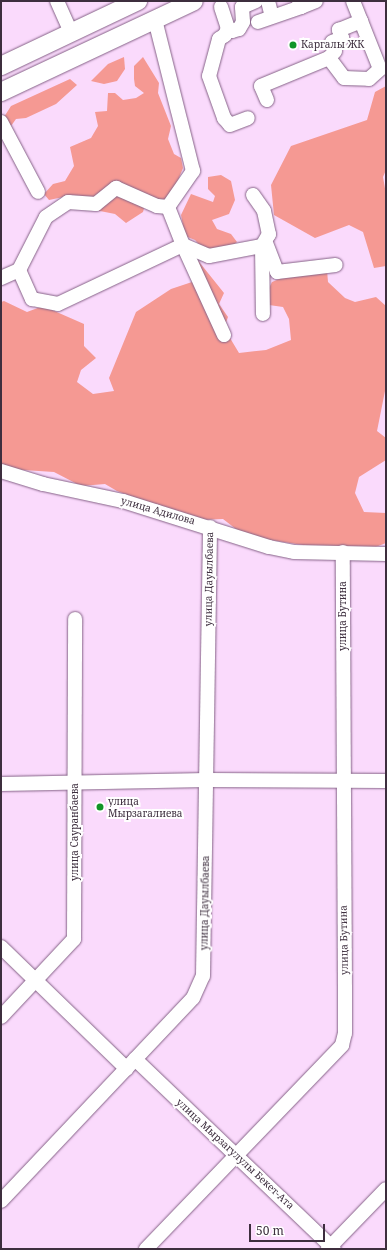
<!DOCTYPE html>
<html>
<head>
<meta charset="utf-8">
<style>
	body { margin:0 }
	#map { position:relative; width:387px; height:1250px; overflow:hidden; background:#fadafc; font-family:"Noto Serif",serif }
	div>[style] { position:absolute }
	.green>* { inset:0; background:#f59993 }
	.roads { filter:drop-shadow(0 0 1px #856287) drop-shadow(0 0 1px #856287) }
	.minor>* { height:14px; margin:-7px; padding:0 7px; transform-origin:7px; border-radius:7px; background:#fff }
	.major>* { height:18px; margin:-9px; padding:0 9px; transform-origin:9px; border-radius:9px; background:#fff }
	.dots>* { width:11px; height:11px; translate:-50% -50%; box-sizing:border-box; border:2px solid #fff; border-radius:50% }
	span { translate:-50% -50%; white-space:nowrap; text-align:center; line-height:1.15; -webkit-text-stroke:4px #fff; paint-order:stroke }
	.poi-label { font-size:10px; color:#3d2e3e }
	.left { translate:0 -50%; text-align:left }
	.street-label { font-size:10px; color:#3d2e3e }
	.frame { position:absolute; inset:0; border:2px solid #3d2e3e; pointer-events:none }
	.scale { position:absolute; left:249px; top:1224px; width:76px; height:18px; box-sizing:border-box; border:2px solid #3d2e3e; border-top:0; padding-left:5px; font-size:12px; line-height:14px; white-space:nowrap; color:#3d2e3e; -webkit-text-stroke:3px #fff; paint-order:stroke }
</style>
</head>
<body>
<div id="map">
	<div class="green">
		<i style="clip-path:polygon(124px 57px,125px 69px,117px 81px,104px 84px,91px 81px,108px 64px)"></i>
		<i style="clip-path:polygon(143px 57px,159px 83px,158px 93px,171px 126px,168px 139px,174px 154px,181px 158px,183px 168px,174px 190px,165px 201px,147px 197px,143px 212px,126px 223px,115px 214px,90px 209px,68px 196px,49px 200px,44px 194px,53px 184px,65px 181px,74px 166px,70px 147px,91px 138px,98px 126px,95px 112px,107px 111px,108px 93px,115px 93px,123px 100px,136px 98px,144px 93px,135px 86px,134px 79px,134px 66px)"></i>
		<i style="clip-path:polygon(70px 79px,77px 85px,56px 104px,26px 118px,16px 119px,11px 126px,21px 148px,4px 117px,11px 106px)"></i>
		<i style="clip-path:polygon(386px 86px,386px 170px,383px 177px,386px 194px,386px 266px,374px 268px,363px 232px,349px 225px,315px 238px,274px 215px,271px 185px,291px 146px,367px 120px,375px 92px)"></i>
		<i style="clip-path:polygon(221px 175px,231px 181px,235px 200px,229px 214px,212px 220px,217px 229px,231px 234px,237px 242px,229px 249px,206px 252px,195px 240px,185px 236px,181px 215px,191px 194px,213px 202px,215px 196px,208px 189px,208px 177px)"></i>
		<i style="clip-path:polygon(192px 253px,224px 293px,219px 304px,228px 317px,224px 328px,239px 353px,266px 350px,291px 340px,289px 319px,283px 307px,269px 305px,268px 290px,272px 282px,296px 272px,327px 270px,328px 282px,345px 298px,355px 302px,376px 297px,386px 306px,386px 386px,377px 431px,386px 438px,386px 460px,359px 477px,355px 493px,364px 512px,386px 513px,386px 543px,373px 548px,316px 547px,245px 536px,223px 519px,197px 520px,117px 491px,105px 484px,81px 486px,54px 472px,8px 469px,1px 464px,1px 302px,4px 301px,27px 312px,43px 306px,84px 324px,84px 346px,96px 358px,81px 370px,77px 382px,93px 394px,114px 391px,109px 378px,136px 312px,171px 289px,192px 282px,187px 264px)"></i>
	</div>
	<div class="roads">
		<div class="minor">
			<i style="left:57px;top:1px;width:35px;rotate:66deg"></i>
			<i style="left:268px;top:1px;width:16px;rotate:76deg"></i>
			<i style="left:221px;top:7px;width:22px;rotate:72deg"></i>
			<i style="left:228px;top:28px;width:5px;rotate:37deg"></i>
			<i style="left:232px;top:31px;width:7px;rotate:-16deg"></i>
			<i style="left:239px;top:29px;width:8px;rotate:-60deg"></i>
			<i style="left:243px;top:22px;width:15px;rotate:-94deg"></i>
			<i style="left:242px;top:7px;width:15px;rotate:-23deg"></i>
			<i style="left:301px;top:7px;width:16px;rotate:-22deg"></i>
			<i style="left:258px;top:22px;width:46px;rotate:-19.2deg"></i>
			<i style="left:301px;top:7px;width:6px;rotate:-108deg"></i>
			<i style="left:228px;top:28px;width:8px;rotate:113deg"></i>
			<i style="left:225px;top:35px;width:7px;rotate:146deg"></i>
			<i style="left:219px;top:39px;width:38px;rotate:105deg"></i>
			<i style="left:209px;top:76px;width:45px;rotate:70.3deg"></i>
			<i style="left:224px;top:118px;width:9px;rotate:49deg"></i>
			<i style="left:230px;top:125px;width:19px;rotate:-21deg"></i>
			<i style="left:329px;top:58px;width:9px;rotate:-49deg"></i>
			<i style="left:335px;top:51px;width:9px;rotate:-108deg"></i>
			<i style="left:332px;top:42px;width:11px;rotate:-22deg"></i>
			<i style="left:342px;top:38px;width:9px;rotate:-111deg"></i>
			<i style="left:339px;top:30px;width:24px;rotate:-22deg"></i>
			<i style="left:267px;top:100px;width:15px;rotate:-113deg"></i>
			<i style="left:261px;top:86px;width:74px;rotate:-22.4deg"></i>
			<i style="left:329px;top:58px;width:25px;rotate:53deg"></i>
			<i style="left:344px;top:78px;width:25px;rotate:2deg"></i>
			<i style="left:369px;top:79px;width:15px;rotate:-42deg"></i>
			<i style="left:380px;top:69px;width:73px;rotate:-111.7deg"></i>
			<i style="left:1px;top:122px;width:79px;rotate:62.1deg"></i>
			<i style="left:253px;top:195px;width:19px;rotate:55deg"></i>
			<i style="left:264px;top:211px;width:24px;rotate:78deg"></i>
			<i style="left:269px;top:234px;width:14px;rotate:120deg"></i>
			<i style="left:262px;top:246px;width:68px;rotate:89.2deg"></i>
			<i style="left:168px;top:207px;width:41px;rotate:68.5deg"></i>
			<i style="left:183px;top:245px;width:28px;rotate:23deg"></i>
			<i style="left:209px;top:256px;width:54px;rotate:-10.7deg"></i>
			<i style="left:266px;top:243px;width:31px;rotate:69deg"></i>
			<i style="left:277px;top:272px;width:59px;rotate:-6.8deg"></i>
			<i style="left:19px;top:270px;width:32px;rotate:66deg"></i>
			<i style="left:32px;top:299px;width:26px;rotate:11deg"></i>
			<i style="left:58px;top:304px;width:138px;rotate:-25.3deg"></i>
			<i style="left:183px;top:245px;width:99px;rotate:65.5deg"></i>
			<i style="left:1px;top:278px;width:20px;rotate:-24deg"></i>
			<i style="left:19px;top:270px;width:59px;rotate:-63deg"></i>
			<i style="left:46px;top:217px;width:27px;rotate:-34deg"></i>
			<i style="left:68px;top:202px;width:28px;rotate:4deg"></i>
			<i style="left:96px;top:204px;width:26px;rotate:-39deg"></i>
			<i style="left:116px;top:188px;width:45px;rotate:23.7deg"></i>
			<i style="left:157px;top:206px;width:11px;rotate:5deg"></i>
			<i style="left:168px;top:207px;width:44px;rotate:-55.2deg"></i>
			<i style="left:193px;top:171px;width:156px;rotate:-104.1deg"></i>
			<i style="left:1px;top:471px;width:44px;rotate:17.2deg"></i>
			<i style="left:43px;top:484px;width:82px;rotate:12deg"></i>
			<i style="left:123px;top:501px;width:153px;rotate:17.5deg"></i>
			<i style="left:269px;top:547px;width:25px;rotate:11deg"></i>
			<i style="left:294px;top:552px;width:92px;rotate:1.2deg"></i>
			<i style="left:1px;top:784px;width:206px;rotate:-1.1deg"></i>
			<i style="left:207px;top:780px;width:179px;rotate:0.3deg"></i>
			<i style="left:1px;top:947px;width:175px;rotate:44.1deg"></i>
			<i style="left:1px;top:1017px;width:107px;rotate:-46.9deg"></i>
			<i style="left:74px;top:939px;width:320px;rotate:-89.8deg"></i>
			<i style="left:135px;top:1059px;width:275px;rotate:43.7deg"></i>
			<i style="left:1px;top:1201px;width:279px;rotate:-46.6deg"></i>
			<i style="left:193px;top:998px;width:24px;rotate:-66deg"></i>
			<i style="left:203px;top:976px;width:449px;rotate:-89.1deg"></i>
			<i style="left:146px;top:1249px;width:283px;rotate:-46.1deg"></i>
			<i style="left:342px;top:1045px;width:12px;rotate:-76deg"></i>
			<i style="left:345px;top:1033px;width:45px;rotate:-90deg"></i>
			<i style="left:345px;top:988px;width:436px;rotate:-90.3deg"></i>
			<i style="left:328px;top:1249px;width:83px;rotate:-46deg"></i>
		</div>
		<div class="major">
			<i style="left:1px;top:66px;width:152px;rotate:-25.4deg"></i>
			<i style="left:1px;top:92px;width:213px;rotate:-25.2deg"></i>
		</div>
	</div>
	<div class="dots">
		<i style="left:293px;top:45px;background:#119528"></i>
		<i style="left:100px;top:807px;background:#119528"></i>
	</div>
	<div class="poi-label">
		<span class="left" style="left:301px;top:45px">Каргалы ЖК</span>
		<span class="left" style="left:108px;top:807px">улица<br>Мырзагалиева</span>
	</div>
	<div class="street-label">
		<span style="left:158px;top:511px;rotate:16deg">улица Адилова</span>
		<span style="left:209px;top:579px;rotate:-89deg">улица Дауылбаева</span>
		<span style="left:343px;top:616px;rotate:-90deg">улица Бутина</span>
		<span style="left:75px;top:832px;rotate:-90deg">улица Сауранбаева</span>
		<span style="left:205px;top:903px;rotate:-89deg">улица Дауылбаева</span>
		<span style="left:344px;top:940px;rotate:-91deg">улица Бутина</span>
		<span style="left:235px;top:1154px;rotate:43deg">улица Мырзагулулы Бекет-Ата</span>
	</div>
	<div class="frame"></div>
	<div class="scale">50 m</div>
</div>
</body>
</html>
